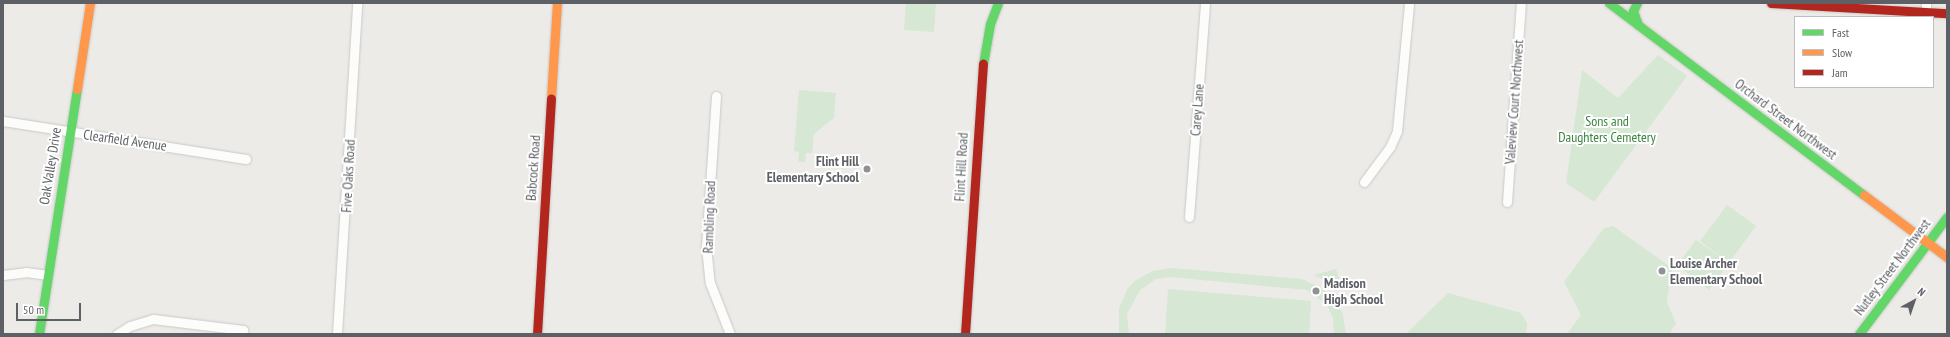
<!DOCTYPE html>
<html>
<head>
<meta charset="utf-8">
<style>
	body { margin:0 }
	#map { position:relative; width:1950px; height:337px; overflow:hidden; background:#ecebe7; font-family:"PT Sans Narrow",sans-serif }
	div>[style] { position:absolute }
	.green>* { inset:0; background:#d6e7d4 }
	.roads { filter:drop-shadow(0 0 1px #c9c9c9) drop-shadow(0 0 1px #c9c9c9) }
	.street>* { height:9px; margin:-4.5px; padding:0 4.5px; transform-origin:4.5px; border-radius:4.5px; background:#fcfcfb }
	.fast>* { height:9px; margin:-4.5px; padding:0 4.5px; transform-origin:4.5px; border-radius:4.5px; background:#63d668 }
	.slow>* { height:9px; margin:-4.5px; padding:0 4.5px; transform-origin:4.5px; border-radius:4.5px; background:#ff974d }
	.jam>* { height:9px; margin:-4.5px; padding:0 4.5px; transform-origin:4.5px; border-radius:4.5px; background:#b3261e }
	.dots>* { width:11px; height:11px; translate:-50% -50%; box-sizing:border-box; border:2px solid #fff; border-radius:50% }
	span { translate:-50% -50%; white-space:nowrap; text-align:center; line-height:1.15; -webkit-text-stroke:4px #fff; paint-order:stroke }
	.street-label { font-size:14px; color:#5d6065 }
	.park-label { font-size:14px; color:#3c8441 }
	.poi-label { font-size:14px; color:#5d6065; font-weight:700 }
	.right { translate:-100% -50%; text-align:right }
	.left { translate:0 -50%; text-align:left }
	.frame { position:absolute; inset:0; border:4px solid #5d6065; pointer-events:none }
	.legend { position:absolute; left:1794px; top:16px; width:140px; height:72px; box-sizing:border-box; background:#fff; border:1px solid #bebfc1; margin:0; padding:5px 7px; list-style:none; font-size:12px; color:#5d6065 }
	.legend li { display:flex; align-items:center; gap:8px; height:20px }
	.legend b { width:20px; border:1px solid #bebfc1 }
	.north { position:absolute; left:1894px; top:281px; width:40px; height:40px; -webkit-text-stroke:3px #fff; paint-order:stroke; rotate:40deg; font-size:11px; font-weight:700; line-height:16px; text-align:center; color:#5d6065 }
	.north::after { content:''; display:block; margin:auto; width:14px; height:18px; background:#5d6065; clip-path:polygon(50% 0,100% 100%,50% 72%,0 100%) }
	.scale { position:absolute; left:16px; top:303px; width:65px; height:18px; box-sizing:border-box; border:2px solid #5d6065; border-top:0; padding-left:5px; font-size:12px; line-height:14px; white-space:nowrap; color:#5d6065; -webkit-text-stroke:3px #fff; paint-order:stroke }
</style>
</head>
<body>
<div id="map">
	<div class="green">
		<i style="clip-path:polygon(906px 3px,936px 3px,934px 32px,904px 30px)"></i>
		<i style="clip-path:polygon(1658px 55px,1687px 76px,1594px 202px,1566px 183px,1582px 70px,1618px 98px)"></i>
		<i style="clip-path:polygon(799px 90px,836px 93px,834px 118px,814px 134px,812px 153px,806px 153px,805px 162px,798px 162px,799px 152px,794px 151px)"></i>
		<i style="clip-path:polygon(1727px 205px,1756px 226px,1709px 290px,1677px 265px,1696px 240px,1726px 261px,1700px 241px)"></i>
		<i style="clip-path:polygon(1613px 226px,1672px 268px,1667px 302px,1676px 324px,1669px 334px,1567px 334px,1581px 315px,1564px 282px,1604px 228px)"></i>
		<i style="clip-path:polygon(1171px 268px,1302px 279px,1321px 288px,1337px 302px,1343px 315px,1346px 334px,1334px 334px,1333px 318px,1327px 305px,1307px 290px,1171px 277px,1156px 279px,1140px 290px,1127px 314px,1129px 334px,1119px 334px,1119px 308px,1128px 288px,1136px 280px,1153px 271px)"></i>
		<i style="clip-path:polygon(1336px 269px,1339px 278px,1336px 286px,1314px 275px)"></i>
		<i style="clip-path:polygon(1168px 289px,1311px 301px,1309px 334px,1165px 334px)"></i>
		<i style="clip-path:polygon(1448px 293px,1521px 313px,1527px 323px,1526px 334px,1406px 334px)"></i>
	</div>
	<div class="roads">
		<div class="street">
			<i style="left:1926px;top:12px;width:9px;rotate:-90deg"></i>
			<i style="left:716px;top:96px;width:151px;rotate:93.8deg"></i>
			<i style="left:706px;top:247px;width:36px;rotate:84deg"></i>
			<i style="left:710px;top:283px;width:55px;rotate:68.6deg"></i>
			<i style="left:3px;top:121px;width:246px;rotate:8.9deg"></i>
			<i style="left:1364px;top:182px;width:44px;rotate:-53.4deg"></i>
			<i style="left:1390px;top:147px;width:17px;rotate:-66deg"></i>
			<i style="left:1397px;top:131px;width:129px;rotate:-84.6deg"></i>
			<i style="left:1507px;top:202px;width:199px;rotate:-86deg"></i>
			<i style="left:1189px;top:217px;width:215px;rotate:-85.7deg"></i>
			<i style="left:3px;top:275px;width:23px;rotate:-7deg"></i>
			<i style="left:26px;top:272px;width:22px;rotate:8deg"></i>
			<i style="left:117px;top:334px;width:15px;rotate:-32deg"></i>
			<i style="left:130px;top:326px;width:24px;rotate:-17deg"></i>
			<i style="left:153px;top:319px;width:91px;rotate:7deg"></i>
			<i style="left:337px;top:334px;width:332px;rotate:-86.5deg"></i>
		</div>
		<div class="fast">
			<i style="left:1609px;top:3px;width:319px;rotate:37deg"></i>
			<i style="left:1637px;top:3px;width:9px;rotate:117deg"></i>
			<i style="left:1633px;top:11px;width:15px;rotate:70deg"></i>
			<i style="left:983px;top:64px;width:41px;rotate:-80.1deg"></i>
			<i style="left:990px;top:24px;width:22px;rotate:-69deg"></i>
			<i style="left:39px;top:334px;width:248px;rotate:-81.2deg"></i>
			<i style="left:1859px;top:334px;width:146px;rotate:-53.1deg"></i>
		</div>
		<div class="slow">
			<i style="left:77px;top:89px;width:87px;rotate:-81.4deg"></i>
			<i style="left:551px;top:98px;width:95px;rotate:-86.4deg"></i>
			<i style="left:1864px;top:195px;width:104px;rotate:36.8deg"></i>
		</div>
		<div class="jam">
			<i style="left:1771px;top:3px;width:176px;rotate:3.3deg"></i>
			<i style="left:537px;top:334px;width:236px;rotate:-86.6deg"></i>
			<i style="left:965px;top:334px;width:271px;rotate:-86.2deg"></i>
		</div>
	</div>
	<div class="dots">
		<i style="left:867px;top:169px;background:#8f9192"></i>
		<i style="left:1662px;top:271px;background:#8f9192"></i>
		<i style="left:1316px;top:291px;background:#8f9192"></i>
	</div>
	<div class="street-label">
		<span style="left:1514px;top:102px;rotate:-86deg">Valeview Court Northwest</span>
		<span style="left:1197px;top:110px;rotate:-86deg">Carey Lane</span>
		<span style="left:1786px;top:119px;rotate:37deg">Orchard Street Northwest</span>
		<span style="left:125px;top:140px;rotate:8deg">Clearfield Avenue</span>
		<span style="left:50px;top:166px;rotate:-81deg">Oak Valley Drive</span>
		<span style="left:961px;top:167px;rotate:-87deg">Flint Hill Road</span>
		<span style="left:533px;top:168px;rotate:-86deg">Babcock Road</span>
		<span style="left:348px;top:176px;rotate:-87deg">Five Oaks Road</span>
		<span style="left:709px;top:217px;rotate:-88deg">Rambling Road</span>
		<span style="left:1892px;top:267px;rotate:-53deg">Nutley Street Northwest</span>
	</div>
	<div class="park-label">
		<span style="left:1607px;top:129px">Sons and<br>Daughters Cemetery</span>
	</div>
	<div class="poi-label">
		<span class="right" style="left:859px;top:169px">Flint Hill<br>Elementary School</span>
		<span class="left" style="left:1670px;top:271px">Louise Archer<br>Elementary School</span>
		<span class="left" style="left:1324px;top:291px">Madison<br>High School</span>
	</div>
	<div class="frame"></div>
	<ul class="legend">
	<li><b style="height:5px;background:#63d668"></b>Fast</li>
	<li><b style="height:5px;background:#ff974d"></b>Slow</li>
	<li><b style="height:5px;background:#b3261e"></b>Jam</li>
	</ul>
	<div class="north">N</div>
	<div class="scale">50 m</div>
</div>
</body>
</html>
